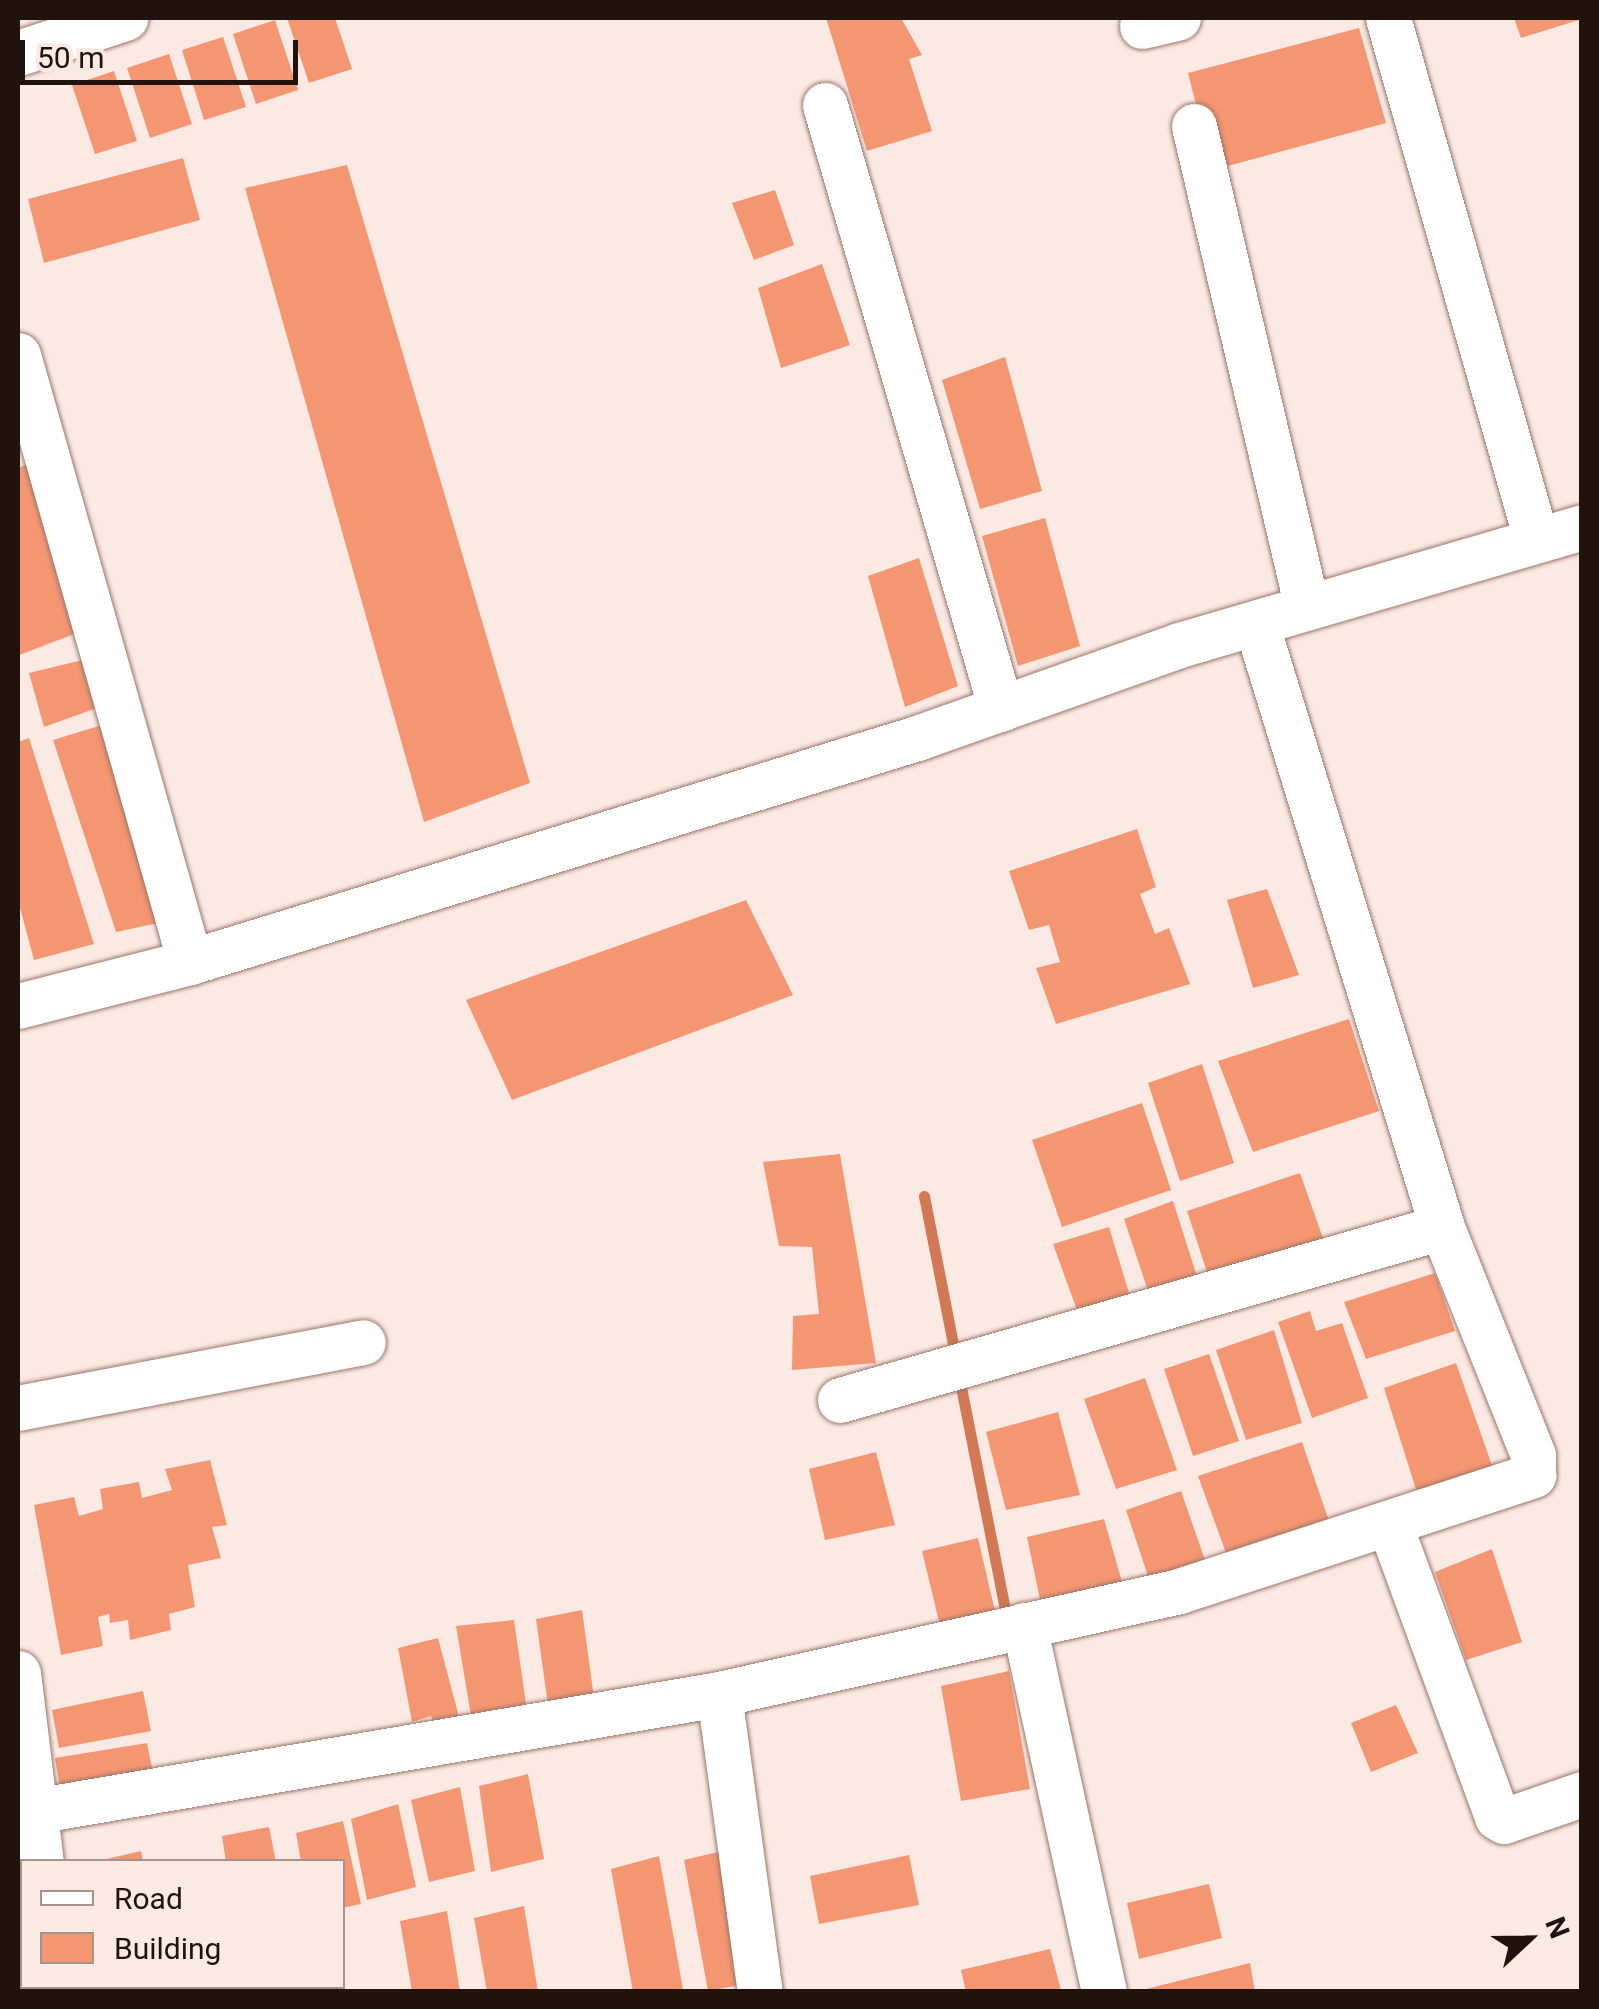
<!DOCTYPE html>
<html>
<head>
<meta charset="utf-8">
<style>
	body { margin:0 }
	#map { position:relative; width:1599px; height:2009px; overflow:hidden; background:#fbeae4; font-family:Roboto,sans-serif }
	div>[style] { position:absolute }
	.stream>* { height:11px; margin:-5.5px; padding:0 5.5px; transform-origin:5.5px; border-radius:5.5px; background:#d37854 }
	.building>* { inset:0; background:#f59672 }
	.roads { filter:drop-shadow(0 0 2px #9a7669) drop-shadow(0 0 2px #9a7669) }
	.street>* { height:45px; margin:-22.5px; padding:0 22.5px; transform-origin:22.5px; border-radius:22.5px; background:#fff }
	span { translate:-50% -50%; white-space:nowrap; text-align:center; line-height:1.15; -webkit-text-stroke:9px #fbeae4; paint-order:stroke }
	.frame { position:absolute; inset:0; border:20px solid #20130d; pointer-events:none }
	.legend { position:absolute; left:20px; top:1859px; width:325px; height:130px; box-sizing:border-box; background:#fbeae4; border:2px solid #a3948e; margin:0; padding:12px 18px; list-style:none; font-size:30px; color:#20130d }
	.legend li { display:flex; align-items:center; gap:20px; height:50px }
	.legend b { width:50px; border:2px solid #a3948e }
	.north { position:absolute; left:1479px; top:1889px; width:100px; height:100px; -webkit-text-stroke:8px #fbeae4; paint-order:stroke; rotate:68deg; font-size:28px; font-weight:700; line-height:40px; text-align:center; color:#20130d }
	.north::after { content:''; display:block; margin:auto; width:35px; height:45px; background:#20130d; clip-path:polygon(50% 0,100% 100%,50% 72%,0 100%) }
	.scale { position:absolute; left:20px; top:40px; width:278px; height:45px; box-sizing:border-box; border:5px solid #20130d; border-top:0; padding-left:12px; font-size:30px; line-height:35px; white-space:nowrap; color:#20130d; -webkit-text-stroke:8px #fbeae4; paint-order:stroke }
</style>
</head>
<body>
<div id="map">
	<div class="stream">
		<i style="left:924px;top:1196px;width:166px;rotate:78.9deg"></i>
		<i style="left:959px;top:1377px;width:247px;rotate:78.8deg"></i>
	</div>
	<div class="building">
		<i style="clip-path:polygon(287px 18px,335px 18px,352px 69px,309px 83px)"></i>
		<i style="clip-path:polygon(826px 18px,901px 18px,922px 55px,909px 59px,932px 131px,867px 151px)"></i>
		<i style="clip-path:polygon(1514px 18px,1582px 18px,1582px 19px,1521px 38px)"></i>
		<i style="clip-path:polygon(275px 20px,298px 90px,256px 104px,233px 34px)"></i>
		<i style="clip-path:polygon(1359px 28px,1386px 123px,1213px 170px,1188px 73px)"></i>
		<i style="clip-path:polygon(223px 37px,246px 107px,204px 120px,182px 50px)"></i>
		<i style="clip-path:polygon(169px 54px,192px 124px,150px 138px,127px 68px)"></i>
		<i style="clip-path:polygon(114px 71px,137px 141px,95px 154px,72px 85px)"></i>
		<i style="clip-path:polygon(183px 158px,200px 220px,44px 263px,28px 199px)"></i>
		<i style="clip-path:polygon(347px 165px,530px 783px,424px 822px,245px 188px)"></i>
		<i style="clip-path:polygon(775px 190px,794px 245px,754px 260px,732px 203px)"></i>
		<i style="clip-path:polygon(822px 264px,850px 345px,781px 368px,758px 288px)"></i>
		<i style="clip-path:polygon(1005px 357px,1042px 491px,980px 509px,942px 380px)"></i>
		<i style="clip-path:polygon(28px 464px,77px 633px,19px 655px,18px 468px)"></i>
		<i style="clip-path:polygon(1045px 518px,1080px 646px,1018px 666px,982px 536px)"></i>
		<i style="clip-path:polygon(919px 558px,958px 686px,905px 707px,868px 576px)"></i>
		<i style="clip-path:polygon(95px 657px,108px 704px,44px 727px,29px 673px)"></i>
		<i style="clip-path:polygon(112px 722px,172px 920px,116px 932px,53px 740px)"></i>
		<i style="clip-path:polygon(29px 738px,94px 944px,34px 960px,18px 900px,18px 742px)"></i>
		<i style="clip-path:polygon(1137px 829px,1156px 887px,1140px 894px,1155px 934px,1169px 928px,1190px 984px,1056px 1024px,1036px 968px,1060px 962px,1049px 925px,1029px 930px,1009px 871px)"></i>
		<i style="clip-path:polygon(1267px 889px,1299px 975px,1253px 988px,1227px 900px)"></i>
		<i style="clip-path:polygon(746px 900px,793px 995px,512px 1100px,466px 1000px)"></i>
		<i style="clip-path:polygon(1349px 1019px,1379px 1111px,1253px 1152px,1218px 1061px)"></i>
		<i style="clip-path:polygon(1202px 1064px,1234px 1163px,1180px 1181px,1148px 1083px)"></i>
		<i style="clip-path:polygon(1142px 1103px,1171px 1190px,1062px 1227px,1032px 1140px)"></i>
		<i style="clip-path:polygon(840px 1154px,876px 1363px,792px 1370px,793px 1316px,819px 1314px,812px 1247px,779px 1246px,763px 1162px)"></i>
		<i style="clip-path:polygon(1300px 1173px,1325px 1244px,1209px 1278px,1187px 1211px)"></i>
		<i style="clip-path:polygon(1173px 1201px,1201px 1289px,1152px 1303px,1124px 1219px)"></i>
		<i style="clip-path:polygon(1109px 1227px,1133px 1306px,1082px 1324px,1053px 1244px)"></i>
		<i style="clip-path:polygon(1435px 1273px,1455px 1331px,1366px 1359px,1344px 1302px)"></i>
		<i style="clip-path:polygon(1310px 1311px,1316px 1331px,1342px 1323px,1368px 1398px,1312px 1418px,1278px 1322px)"></i>
		<i style="clip-path:polygon(1274px 1330px,1302px 1423px,1246px 1440px,1216px 1350px)"></i>
		<i style="clip-path:polygon(1209px 1354px,1239px 1441px,1193px 1456px,1164px 1369px)"></i>
		<i style="clip-path:polygon(1456px 1363px,1494px 1471px,1419px 1499px,1384px 1388px)"></i>
		<i style="clip-path:polygon(1145px 1378px,1177px 1470px,1116px 1489px,1084px 1399px)"></i>
		<i style="clip-path:polygon(1058px 1412px,1080px 1495px,1006px 1510px,986px 1432px)"></i>
		<i style="clip-path:polygon(1302px 1442px,1329px 1521px,1226px 1553px,1198px 1476px)"></i>
		<i style="clip-path:polygon(876px 1452px,895px 1525px,825px 1540px,809px 1469px)"></i>
		<i style="clip-path:polygon(210px 1460px,227px 1525px,212px 1527px,221px 1558px,188px 1565px,195px 1607px,169px 1614px,171px 1630px,130px 1640px,128px 1620px,110px 1623px,109px 1614px,98px 1617px,103px 1646px,61px 1655px,34px 1505px,74px 1497px,79px 1516px,103px 1509px,100px 1489px,139px 1482px,142px 1498px,172px 1490px,165px 1469px)"></i>
		<i style="clip-path:polygon(1181px 1491px,1205px 1560px,1149px 1579px,1126px 1510px)"></i>
		<i style="clip-path:polygon(1104px 1519px,1126px 1596px,1043px 1614px,1027px 1537px)"></i>
		<i style="clip-path:polygon(978px 1538px,998px 1624px,943px 1638px,922px 1551px)"></i>
		<i style="clip-path:polygon(1492px 1549px,1522px 1642px,1466px 1660px,1435px 1572px)"></i>
		<i style="clip-path:polygon(582px 1610px,594px 1698px,548px 1705px,536px 1619px)"></i>
		<i style="clip-path:polygon(514px 1620px,526px 1704px,471px 1716px,456px 1626px)"></i>
		<i style="clip-path:polygon(438px 1638px,462px 1728px,437px 1732px,431px 1716px,412px 1722px,398px 1648px)"></i>
		<i style="clip-path:polygon(1009px 1671px,1030px 1789px,961px 1801px,941px 1686px)"></i>
		<i style="clip-path:polygon(143px 1691px,151px 1731px,59px 1748px,52px 1710px)"></i>
		<i style="clip-path:polygon(1396px 1705px,1418px 1753px,1371px 1772px,1351px 1723px)"></i>
		<i style="clip-path:polygon(147px 1743px,154px 1778px,61px 1794px,55px 1758px)"></i>
		<i style="clip-path:polygon(528px 1774px,544px 1859px,491px 1872px,479px 1786px)"></i>
		<i style="clip-path:polygon(460px 1787px,475px 1871px,429px 1882px,411px 1800px)"></i>
		<i style="clip-path:polygon(398px 1804px,416px 1887px,367px 1900px,351px 1819px)"></i>
		<i style="clip-path:polygon(343px 1821px,361px 1904px,342px 1908px,342px 1862px,301px 1862px,296px 1833px)"></i>
		<i style="clip-path:polygon(269px 1827px,276px 1862px,226px 1862px,222px 1836px)"></i>
		<i style="clip-path:polygon(731px 1849px,751px 1983px,708px 1991px,684px 1860px)"></i>
		<i style="clip-path:polygon(141px 1851px,143px 1862px,102px 1862px,102px 1860px)"></i>
		<i style="clip-path:polygon(909px 1855px,919px 1905px,819px 1924px,810px 1876px)"></i>
		<i style="clip-path:polygon(659px 1856px,683px 1989px,633px 1992px,611px 1869px)"></i>
		<i style="clip-path:polygon(1209px 1884px,1222px 1938px,1139px 1959px,1127px 1903px)"></i>
		<i style="clip-path:polygon(524px 1906px,538px 1992px,487px 1992px,474px 1918px)"></i>
		<i style="clip-path:polygon(447px 1911px,460px 1992px,412px 1992px,400px 1921px)"></i>
		<i style="clip-path:polygon(1050px 1949px,1061px 1990px,966px 1992px,961px 1970px)"></i>
		<i style="clip-path:polygon(1250px 1963px,1255px 1992px,1142px 1992px,1142px 1990px)"></i>
		<i style="clip-path:polygon(126px 1986px,223px 1986px,224px 1992px,120px 1992px)"></i>
	</div>
	<div class="roads">
		<div class="street">
			<i style="left:1388px;top:18px;width:542px;rotate:74.14deg"></i>
			<i style="left:1142px;top:26px;width:37px;rotate:-13deg"></i>
			<i style="left:18px;top:53px;width:113px;rotate:-18.1deg"></i>
			<i style="left:825px;top:105px;width:629px;rotate:73.75deg"></i>
			<i style="left:1194px;top:126px;width:493px;rotate:76.8deg"></i>
			<i style="left:18px;top:355px;width:631px;rotate:74.18deg"></i>
			<i style="left:18px;top:1006px;width:178px;rotate:-14.3deg"></i>
			<i style="left:190px;top:962px;width:761px;rotate:-17.12deg"></i>
			<i style="left:917px;top:738px;width:278px;rotate:-19.5deg"></i>
			<i style="left:1179px;top:645px;width:420px;rotate:-16.3deg"></i>
			<i style="left:840px;top:1400px;width:626px;rotate:-16.03deg"></i>
			<i style="left:18px;top:1408px;width:351px;rotate:-10.8deg"></i>
			<i style="left:1389px;top:1523px;width:313px;rotate:69.8deg"></i>
			<i style="left:1497px;top:1817px;width:8px;rotate:30deg"></i>
			<i style="left:1504px;top:1821px;width:83px;rotate:-19.1deg"></i>
			<i style="left:1024px;top:1625px;width:376px;rotate:77.7deg"></i>
			<i style="left:18px;top:1673px;width:190px;rotate:83.1deg"></i>
			<i style="left:719px;top:1694px;width:301px;rotate:82.2deg"></i>
			<i style="left:34px;top:1811px;width:695px;rotate:-9.69deg"></i>
			<i style="left:719px;top:1694px;width:471px;rotate:-12.6deg"></i>
			<i style="left:1179px;top:1591px;width:373px;rotate:-18.1deg"></i>
			<i style="left:1533px;top:1475px;width:20px;rotate:-90deg"></i>
			<i style="left:1533px;top:1455px;width:245px;rotate:-111.8deg"></i>
			<i style="left:1442px;top:1227px;width:632px;rotate:-107.12deg"></i>
			<i style="left:58px;top:1986px;width:6px;rotate:81deg"></i>
		</div>
	</div>
	<div class="frame"></div>
	<ul class="legend">
	<li><b style="height:12px;background:#fff"></b>Road</li>
	<li><b style="height:28px;background:#f59672"></b>Building</li>
	</ul>
	<div class="north">N</div>
	<div class="scale">50 m</div>
</div>
</body>
</html>
